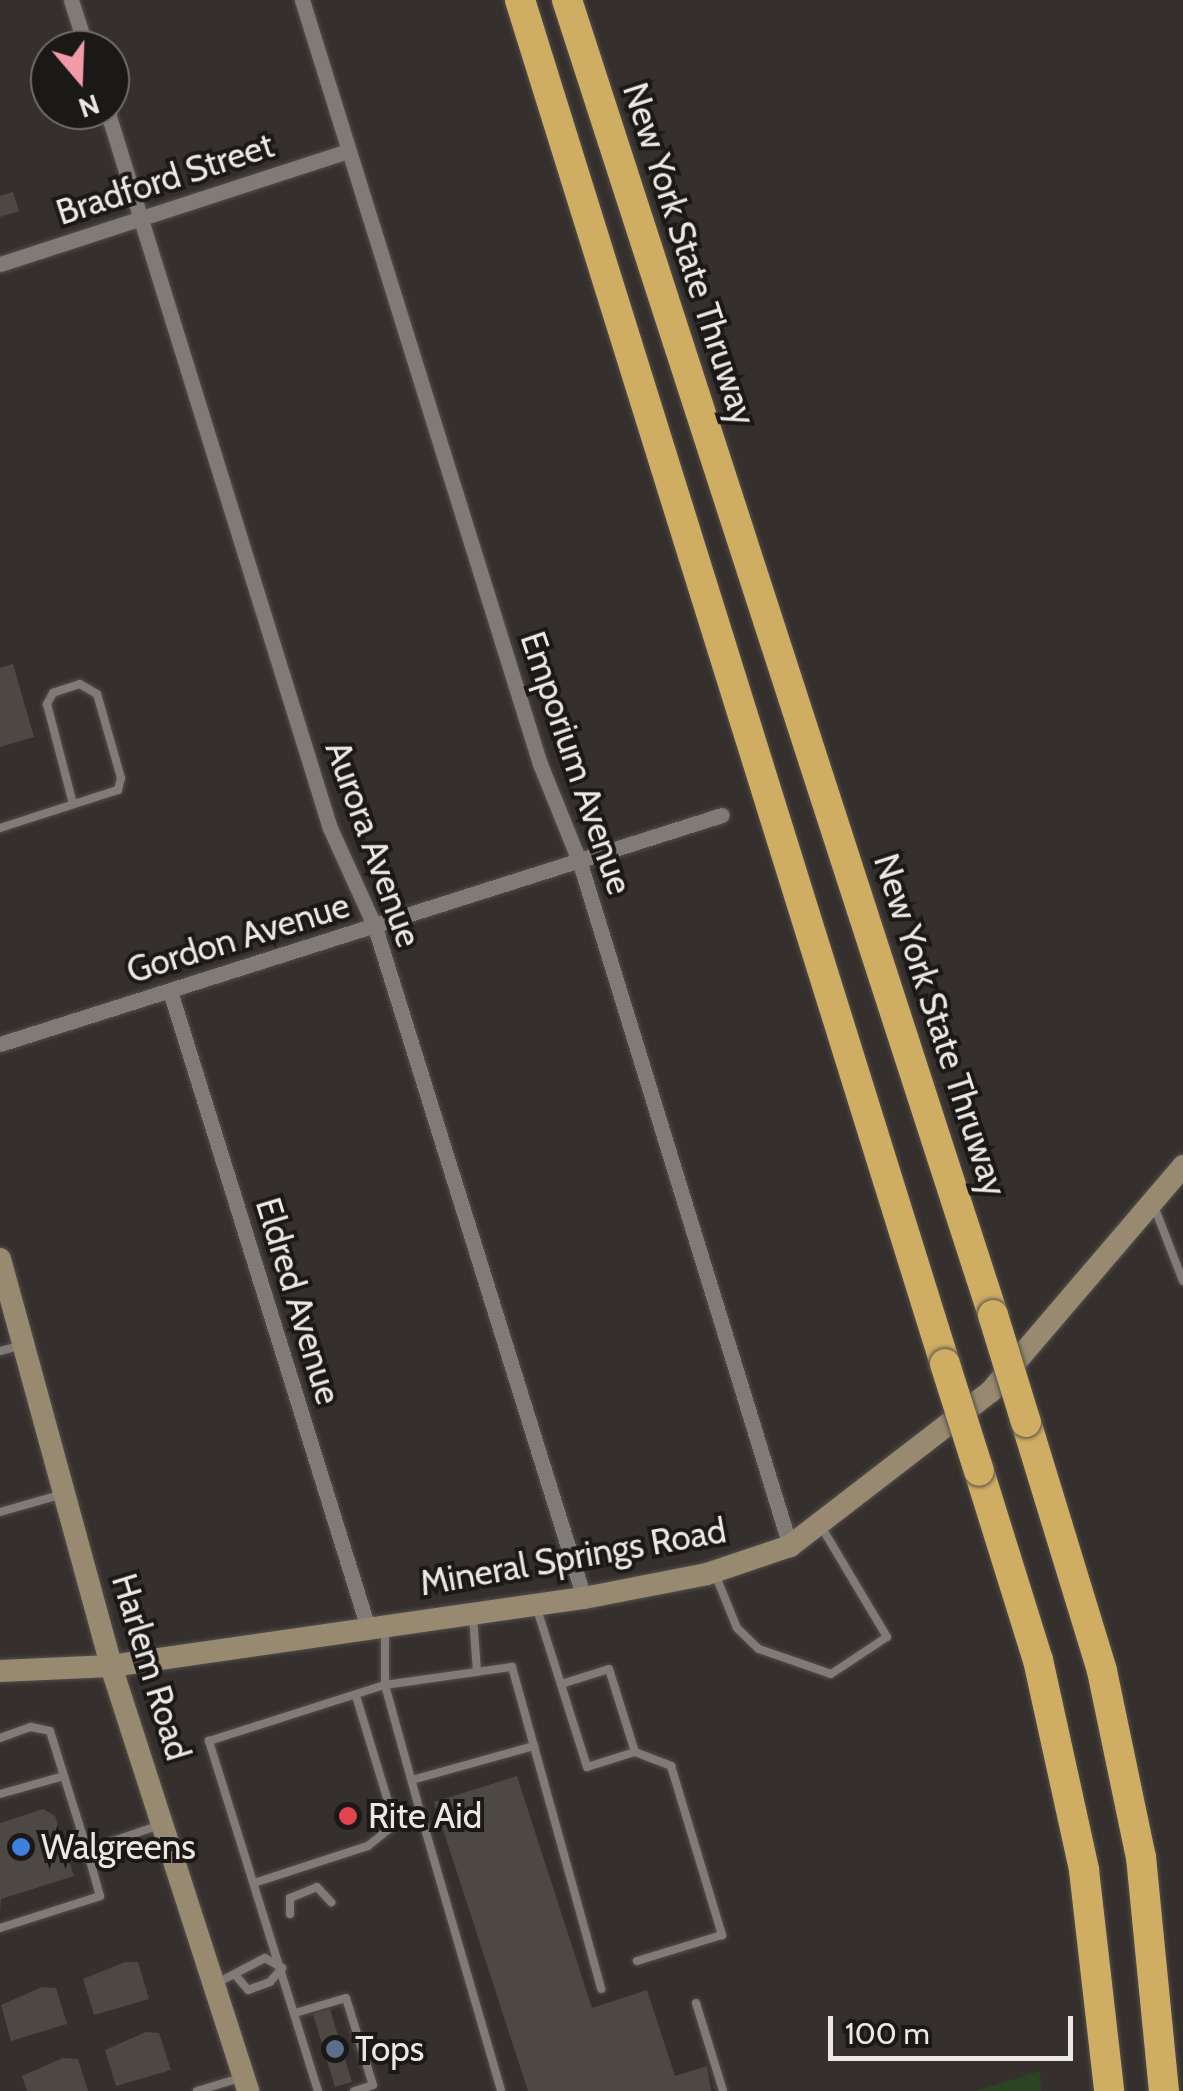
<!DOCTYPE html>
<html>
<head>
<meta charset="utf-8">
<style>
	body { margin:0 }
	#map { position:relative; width:1183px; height:2091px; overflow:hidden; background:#35302d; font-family:Cabin,sans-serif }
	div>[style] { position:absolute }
	.green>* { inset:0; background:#2d4423 }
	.building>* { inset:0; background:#4d4844 }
	.roads { filter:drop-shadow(0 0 2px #534e4b) drop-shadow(0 0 2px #534e4b) }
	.lane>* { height:8px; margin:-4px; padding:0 4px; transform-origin:4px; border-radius:4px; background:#817b77 }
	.street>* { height:15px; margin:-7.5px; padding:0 7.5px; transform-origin:7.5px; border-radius:7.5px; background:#817b77 }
	.secondary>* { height:22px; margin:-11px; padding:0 11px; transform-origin:11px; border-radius:11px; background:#988a71 }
	.highway>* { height:30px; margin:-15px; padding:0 15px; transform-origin:15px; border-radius:15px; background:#cfae63 }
	.bridges { filter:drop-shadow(0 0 2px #534e4b) drop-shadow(0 0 2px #534e4b) }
	.highway-bridge>* { height:30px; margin:-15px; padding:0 15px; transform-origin:15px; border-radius:15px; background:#cfae63 }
	.dots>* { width:28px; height:28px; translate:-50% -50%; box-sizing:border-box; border:5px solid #1b1917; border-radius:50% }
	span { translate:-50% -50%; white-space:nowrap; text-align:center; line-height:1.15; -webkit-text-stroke:8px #1b1917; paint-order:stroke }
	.street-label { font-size:35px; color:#ece8e6 }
	.poi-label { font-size:35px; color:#ece8e6 }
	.left { translate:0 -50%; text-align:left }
	.north { position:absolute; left:30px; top:30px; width:100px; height:100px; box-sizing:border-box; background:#1b1917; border:2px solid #6f6c6a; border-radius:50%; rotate:161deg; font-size:28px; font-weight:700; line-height:40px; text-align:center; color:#ece8e6 }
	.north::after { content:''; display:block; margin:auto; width:35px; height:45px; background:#f39aa9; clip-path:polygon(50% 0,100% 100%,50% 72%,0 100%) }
	.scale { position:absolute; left:828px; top:2016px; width:245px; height:45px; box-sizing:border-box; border:5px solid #ece8e6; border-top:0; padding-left:12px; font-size:30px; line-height:35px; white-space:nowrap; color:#ece8e6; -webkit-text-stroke:8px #1b1917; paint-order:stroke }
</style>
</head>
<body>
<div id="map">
	<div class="green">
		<i style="clip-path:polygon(1040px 2071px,1041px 2091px,976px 2091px)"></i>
	</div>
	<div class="building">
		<i style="clip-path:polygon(13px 192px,19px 211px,0 217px,0 196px)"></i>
		<i style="clip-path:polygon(13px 664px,34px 737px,0 747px,0 668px)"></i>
		<i style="clip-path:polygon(517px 1776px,592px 2008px,647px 1990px,675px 2076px,707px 2066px,711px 2091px,528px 2091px,434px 1802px)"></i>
		<i style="clip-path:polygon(43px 1809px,55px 1816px,74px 1876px,1px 1899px,0 1913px,0 1823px)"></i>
		<i style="clip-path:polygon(125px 1962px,138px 1962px,149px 1999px,94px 2015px,83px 1979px)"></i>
		<i style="clip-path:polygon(42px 1987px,56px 1988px,67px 2024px,11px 2041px,1px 2005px)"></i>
		<i style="clip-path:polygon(330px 2009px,352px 2082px,335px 2087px,313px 2014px)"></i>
		<i style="clip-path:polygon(146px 2032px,159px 2033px,171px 2070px,116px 2086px,105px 2050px)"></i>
		<i style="clip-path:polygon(63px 2058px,78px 2059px,88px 2091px,27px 2091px,22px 2076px)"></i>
	</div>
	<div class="roads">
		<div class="lane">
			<i style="left:0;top:828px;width:124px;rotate:-17.9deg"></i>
			<i style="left:118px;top:790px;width:12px;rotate:-76deg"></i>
			<i style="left:121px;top:778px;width:87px;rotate:-105.9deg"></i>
			<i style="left:97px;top:694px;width:20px;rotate:-150deg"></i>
			<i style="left:80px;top:684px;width:28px;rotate:162deg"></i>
			<i style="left:53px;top:693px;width:13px;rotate:119deg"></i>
			<i style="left:47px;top:704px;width:103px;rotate:75.4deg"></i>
			<i style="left:1154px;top:1206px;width:80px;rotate:68.9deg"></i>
			<i style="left:0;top:1351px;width:20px;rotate:-15deg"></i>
			<i style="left:0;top:1512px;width:66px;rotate:-15.9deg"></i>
			<i style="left:715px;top:1574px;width:58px;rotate:67.8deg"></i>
			<i style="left:737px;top:1628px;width:30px;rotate:44deg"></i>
			<i style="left:759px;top:1649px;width:76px;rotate:19.1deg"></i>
			<i style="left:831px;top:1674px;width:67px;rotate:-33.5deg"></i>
			<i style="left:887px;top:1637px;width:127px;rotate:-120.8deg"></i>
			<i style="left:537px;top:1609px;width:166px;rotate:72.4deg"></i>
			<i style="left:587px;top:1767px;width:50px;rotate:-17.4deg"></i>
			<i style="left:635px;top:1752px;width:87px;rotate:-107.4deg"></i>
			<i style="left:609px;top:1669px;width:50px;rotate:162.6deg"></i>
			<i style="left:473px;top:1616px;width:56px;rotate:85.9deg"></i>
			<i style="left:356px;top:1696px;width:134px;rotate:73.1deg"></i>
			<i style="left:0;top:1738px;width:33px;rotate:-20deg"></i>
			<i style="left:31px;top:1727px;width:19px;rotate:12deg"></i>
			<i style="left:50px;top:1731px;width:125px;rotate:72.7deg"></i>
			<i style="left:635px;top:1752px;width:39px;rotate:21deg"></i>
			<i style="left:671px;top:1766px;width:177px;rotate:73.2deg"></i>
			<i style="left:722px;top:1935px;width:89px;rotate:163deg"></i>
			<i style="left:412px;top:1780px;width:127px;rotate:-15.6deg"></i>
			<i style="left:0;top:1794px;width:66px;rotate:-15.7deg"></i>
			<i style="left:421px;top:1815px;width:287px;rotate:73.8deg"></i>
			<i style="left:254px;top:1883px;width:120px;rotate:-18deg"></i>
			<i style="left:368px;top:1846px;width:35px;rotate:-39deg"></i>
			<i style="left:395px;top:1824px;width:28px;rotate:-19deg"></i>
			<i style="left:421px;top:1815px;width:135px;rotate:-105.5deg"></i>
			<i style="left:385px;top:1685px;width:55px;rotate:-90deg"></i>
			<i style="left:290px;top:1914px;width:16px;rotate:-90deg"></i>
			<i style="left:290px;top:1898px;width:29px;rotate:-22deg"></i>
			<i style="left:317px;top:1887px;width:21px;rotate:47deg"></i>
			<i style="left:0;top:1928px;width:105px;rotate:-17.7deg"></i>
			<i style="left:100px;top:1896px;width:48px;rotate:-105.8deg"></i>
			<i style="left:87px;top:1850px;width:77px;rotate:-18.9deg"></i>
			<i style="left:215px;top:1984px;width:56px;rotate:-27.5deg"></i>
			<i style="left:265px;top:1958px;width:20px;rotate:30deg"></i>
			<i style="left:282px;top:1968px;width:18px;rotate:131deg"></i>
			<i style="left:270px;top:1982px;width:23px;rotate:160deg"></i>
			<i style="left:248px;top:1990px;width:17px;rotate:-130deg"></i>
			<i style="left:696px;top:2003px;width:92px;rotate:72.9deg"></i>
			<i style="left:295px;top:2013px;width:53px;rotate:-16.4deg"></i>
			<i style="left:346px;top:1998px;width:91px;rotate:72.8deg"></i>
			<i style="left:373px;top:2085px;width:20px;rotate:162deg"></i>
			<i style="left:197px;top:2091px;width:45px;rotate:-16.8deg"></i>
			<i style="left:318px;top:2091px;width:367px;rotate:-107.3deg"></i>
			<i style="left:209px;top:1741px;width:185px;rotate:-17.7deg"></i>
			<i style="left:385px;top:1685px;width:128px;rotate:-8.1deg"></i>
			<i style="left:512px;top:1667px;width:334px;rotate:74.5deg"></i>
		</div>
		<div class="street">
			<i style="left:71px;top:0;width:52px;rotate:72.3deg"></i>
			<i style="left:302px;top:0;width:800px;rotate:72.7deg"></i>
			<i style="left:540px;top:764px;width:107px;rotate:68deg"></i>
			<i style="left:580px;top:863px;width:715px;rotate:72.91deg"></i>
			<i style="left:107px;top:110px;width:752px;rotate:72.75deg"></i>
			<i style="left:330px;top:828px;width:109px;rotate:65.6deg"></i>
			<i style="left:375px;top:927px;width:703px;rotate:72.7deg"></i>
			<i style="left:0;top:264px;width:366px;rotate:-18deg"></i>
			<i style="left:170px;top:991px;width:667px;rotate:72.73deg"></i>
			<i style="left:0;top:1044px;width:757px;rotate:-17.6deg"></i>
		</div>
		<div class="secondary">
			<i style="left:0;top:1259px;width:422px;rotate:74.7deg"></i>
			<i style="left:111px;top:1666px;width:447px;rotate:72.1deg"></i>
			<i style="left:0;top:1671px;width:111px;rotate:-2.6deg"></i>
			<i style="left:111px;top:1666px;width:478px;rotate:-8.2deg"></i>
			<i style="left:584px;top:1598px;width:125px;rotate:-11deg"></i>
			<i style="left:707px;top:1574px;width:88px;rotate:-18.6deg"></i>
			<i style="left:790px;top:1546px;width:254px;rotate:-37.6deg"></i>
			<i style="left:991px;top:1391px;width:296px;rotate:-49.5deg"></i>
		</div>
		<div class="highway">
			<i style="left:520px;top:0;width:1429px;rotate:72.69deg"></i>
			<i style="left:567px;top:0;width:1382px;rotate:72.05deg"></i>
			<i style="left:1026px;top:1422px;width:260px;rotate:73deg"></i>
			<i style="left:1102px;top:1671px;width:190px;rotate:78.2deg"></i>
			<i style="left:1141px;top:1857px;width:235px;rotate:84.4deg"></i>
			<i style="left:979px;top:1471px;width:198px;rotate:72.7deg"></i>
			<i style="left:1038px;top:1660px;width:215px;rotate:77.6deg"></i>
			<i style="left:1084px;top:1870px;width:222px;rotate:83.5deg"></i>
		</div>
	</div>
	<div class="bridges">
		<div class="highway-bridge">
			<i style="left:993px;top:1315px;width:112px;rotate:72.9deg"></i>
			<i style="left:945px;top:1364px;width:112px;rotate:72.4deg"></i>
		</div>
	</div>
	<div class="dots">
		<i style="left:348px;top:1816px;background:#e0444e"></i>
		<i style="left:21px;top:1847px;background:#3f7fe0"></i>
		<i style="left:335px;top:2049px;background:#5c6f8a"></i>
	</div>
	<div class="street-label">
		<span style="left:165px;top:179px;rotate:-18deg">Bradford Street</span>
		<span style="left:689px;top:254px;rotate:72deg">New York State Thruway</span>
		<span style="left:576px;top:763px;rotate:71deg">Emporium Avenue</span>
		<span style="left:373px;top:844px;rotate:70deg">Aurora Avenue</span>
		<span style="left:238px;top:938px;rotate:-17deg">Gordon Avenue</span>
		<span style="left:940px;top:1025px;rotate:72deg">New York State Thruway</span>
		<span style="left:298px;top:1301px;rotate:73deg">Eldred Avenue</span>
		<span style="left:573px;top:1557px;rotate:-10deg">Mineral Springs Road</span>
		<span style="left:151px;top:1667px;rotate:73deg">Harlem Road</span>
	</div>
	<div class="poi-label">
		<span class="left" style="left:368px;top:1816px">Rite Aid</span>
		<span class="left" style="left:41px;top:1847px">Walgreens</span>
		<span class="left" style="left:355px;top:2049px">Tops</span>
	</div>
	<div class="north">N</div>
	<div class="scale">100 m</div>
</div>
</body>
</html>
